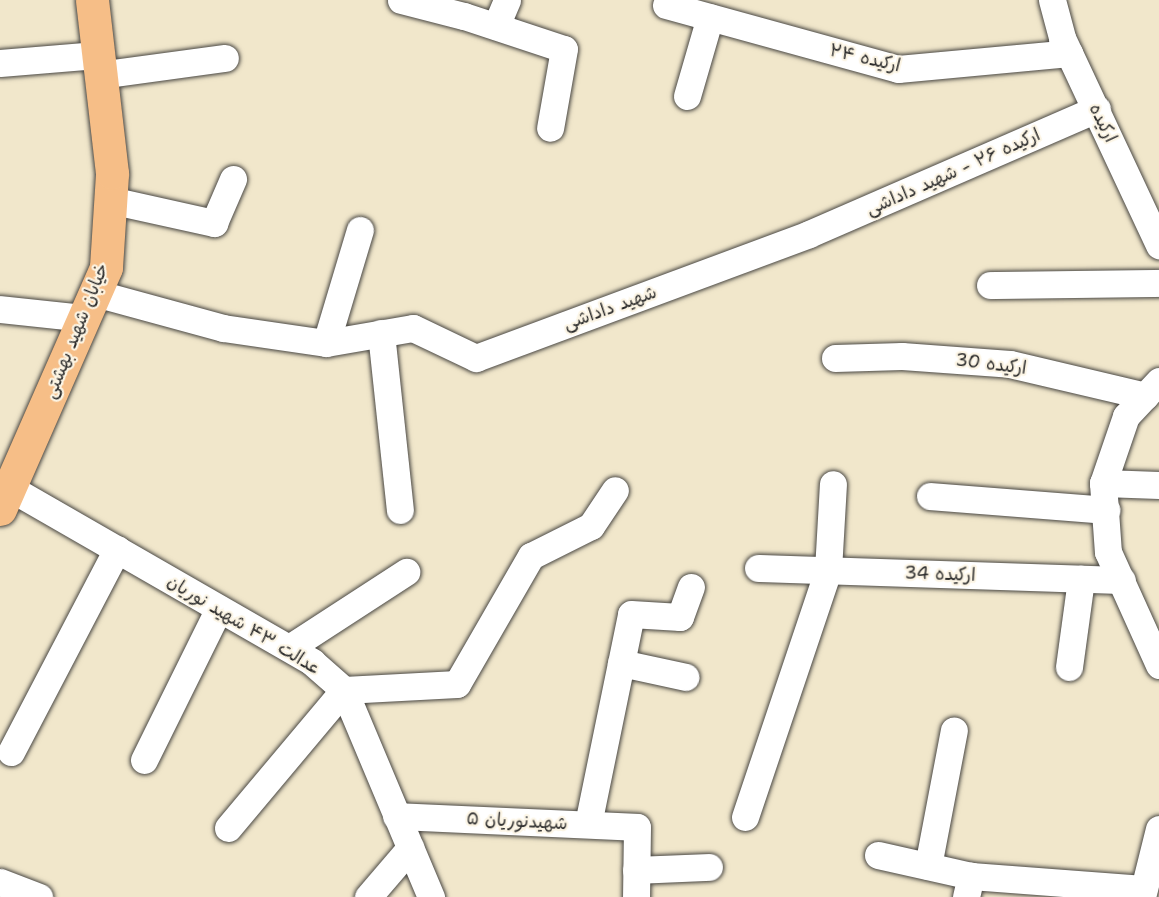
<!DOCTYPE html>
<html>
<head>
<meta charset="utf-8">
<style>
	body { margin:0 }
	#map { position:relative; width:1159px; height:897px; overflow:hidden; background:#f1e7cb; font-family:"Shantell Sans","Playpen Sans Arabic",sans-serif }
	div>[style] { position:absolute }
	.roads { filter:drop-shadow(0 0 2px #494743) drop-shadow(0 0 2px #494743) }
	.minor>* { height:27px; margin:-13.5px; padding:0 13.5px; transform-origin:13.5px; border-radius:13.5px; background:#fff }
	.major>* { height:33px; margin:-16.5px; padding:0 16.5px; transform-origin:16.5px; border-radius:16.5px; background:#f6be87 }
	span { translate:-50% -50%; white-space:nowrap; text-align:center; line-height:1.15; -webkit-text-stroke:4.5px #fcf5e5; paint-order:stroke }
	.street-label { font-size:18px; color:#2b2b2b }
</style>
</head>
<body>
<div id="map">
	<div class="roads">
		<div class="minor">
			<i style="left:401px;top:0;width:65px;rotate:14.3deg"></i>
			<i style="left:464px;top:16px;width:105px;rotate:18.3deg"></i>
			<i style="left:564px;top:49px;width:80px;rotate:100deg"></i>
			<i style="left:1052px;top:0;width:39px;rotate:75deg"></i>
			<i style="left:1062px;top:38px;width:229px;rotate:64.9deg"></i>
			<i style="left:666px;top:5px;width:241px;rotate:15.4deg"></i>
			<i style="left:898px;top:69px;width:172px;rotate:-5.3deg"></i>
			<i style="left:496px;top:26px;width:28px;rotate:-67deg"></i>
			<i style="left:0;top:63px;width:97px;rotate:-4.7deg"></i>
			<i style="left:99px;top:75px;width:127px;rotate:-7.7deg"></i>
			<i style="left:687px;top:96px;width:82px;rotate:-73.8deg"></i>
			<i style="left:110px;top:200px;width:107px;rotate:12.5deg"></i>
			<i style="left:214px;top:223px;width:48px;rotate:-66.6deg"></i>
			<i style="left:990px;top:285px;width:169px;rotate:-0.7deg"></i>
			<i style="left:95px;top:293px;width:133px;rotate:15.3deg"></i>
			<i style="left:223px;top:328px;width:104px;rotate:8.3deg"></i>
			<i style="left:326px;top:343px;width:88px;rotate:-9.8deg"></i>
			<i style="left:413px;top:328px;width:70px;rotate:25.5deg"></i>
			<i style="left:476px;top:358px;width:355px;rotate:-20.4deg"></i>
			<i style="left:809px;top:234px;width:314px;rotate:-23.5deg"></i>
			<i style="left:0;top:309px;width:84px;rotate:6.1deg"></i>
			<i style="left:381px;top:333px;width:178px;rotate:83.9deg"></i>
			<i style="left:326px;top:343px;width:118px;rotate:-73.3deg"></i>
			<i style="left:835px;top:358px;width:67px;rotate:-1.7deg"></i>
			<i style="left:902px;top:356px;width:108px;rotate:4.2deg"></i>
			<i style="left:1010px;top:364px;width:139px;rotate:13.3deg"></i>
			<i style="left:1159px;top:381px;width:48px;rotate:133.3deg"></i>
			<i style="left:1126px;top:416px;width:71px;rotate:108.9deg"></i>
			<i style="left:1103px;top:483px;width:69px;rotate:85.9deg"></i>
			<i style="left:1108px;top:552px;width:124px;rotate:65.7deg"></i>
			<i style="left:1103px;top:483px;width:56px;rotate:2deg"></i>
			<i style="left:10px;top:488px;width:349px;rotate:29.9deg"></i>
			<i style="left:312px;top:662px;width:43px;rotate:41.2deg"></i>
			<i style="left:344px;top:690px;width:225px;rotate:67.2deg"></i>
			<i style="left:930px;top:496px;width:177px;rotate:4.5deg"></i>
			<i style="left:758px;top:568px;width:364px;rotate:1.9deg"></i>
			<i style="left:289px;top:648px;width:140px;rotate:-33deg"></i>
			<i style="left:621px;top:663px;width:66px;rotate:12.2deg"></i>
			<i style="left:1069px;top:667px;width:89px;rotate:-82.2deg"></i>
			<i style="left:11px;top:752px;width:229px;rotate:-62.4deg"></i>
			<i style="left:144px;top:760px;width:169px;rotate:-63.7deg"></i>
			<i style="left:396px;top:816px;width:241px;rotate:2.6deg"></i>
			<i style="left:637px;top:827px;width:70px;rotate:90.8deg"></i>
			<i style="left:745px;top:817px;width:261px;rotate:-71.4deg"></i>
			<i style="left:828px;top:570px;width:86px;rotate:-86.7deg"></i>
			<i style="left:588px;top:824px;width:214px;rotate:-78.4deg"></i>
			<i style="left:631px;top:614px;width:49px;rotate:3.5deg"></i>
			<i style="left:680px;top:617px;width:32px;rotate:-70deg"></i>
			<i style="left:228px;top:828px;width:180px;rotate:-50deg"></i>
			<i style="left:344px;top:690px;width:113px;rotate:-3deg"></i>
			<i style="left:457px;top:684px;width:148px;rotate:-60deg"></i>
			<i style="left:531px;top:556px;width:67px;rotate:-26.6deg"></i>
			<i style="left:591px;top:526px;width:43px;rotate:-56.3deg"></i>
			<i style="left:878px;top:855px;width:95px;rotate:12.7deg"></i>
			<i style="left:928px;top:866px;width:138px;rotate:-79.2deg"></i>
			<i style="left:636px;top:870px;width:73px;rotate:-2.4deg"></i>
			<i style="left:0;top:882px;width:42px;rotate:21deg"></i>
			<i style="left:368px;top:897px;width:65px;rotate:-49.4deg"></i>
			<i style="left:966px;top:897px;width:22px;rotate:-77deg"></i>
			<i style="left:971px;top:876px;width:173px;rotate:4.3deg"></i>
			<i style="left:1142px;top:897px;width:70px;rotate:-76deg"></i>
		</div>
		<div class="major">
			<i style="left:0;top:509px;width:264px;rotate:-66.3deg"></i>
			<i style="left:106px;top:267px;width:94px;rotate:-86.3deg"></i>
			<i style="left:112px;top:173px;width:174px;rotate:-96.6deg"></i>
		</div>
	</div>
	<div class="street-label">
		<span style="left:865px;top:58px;rotate:13deg">ارکیده ۲۴</span>
		<span style="left:1103px;top:123px;rotate:64deg">ارکیده</span>
		<span style="left:953px;top:172px;rotate:-24deg">ارکیده ۲۶ - شهید داداشی</span>
		<span style="left:610px;top:308px;rotate:-20deg">شهید داداشی</span>
		<span style="left:76px;top:331px;rotate:-68deg">خیابان شهید بهشتی</span>
		<span style="left:991px;top:364px;rotate:7deg">ارکیده 30</span>
		<span style="left:940px;top:574px;rotate:2deg">ارکیده 34</span>
		<span style="left:244px;top:625px;rotate:31deg">عدالت ۴۳ شهید نوریان</span>
		<span style="left:517px;top:821px;rotate:3deg">شهیدنوریان ۵</span>
	</div>
</div>
</body>
</html>
